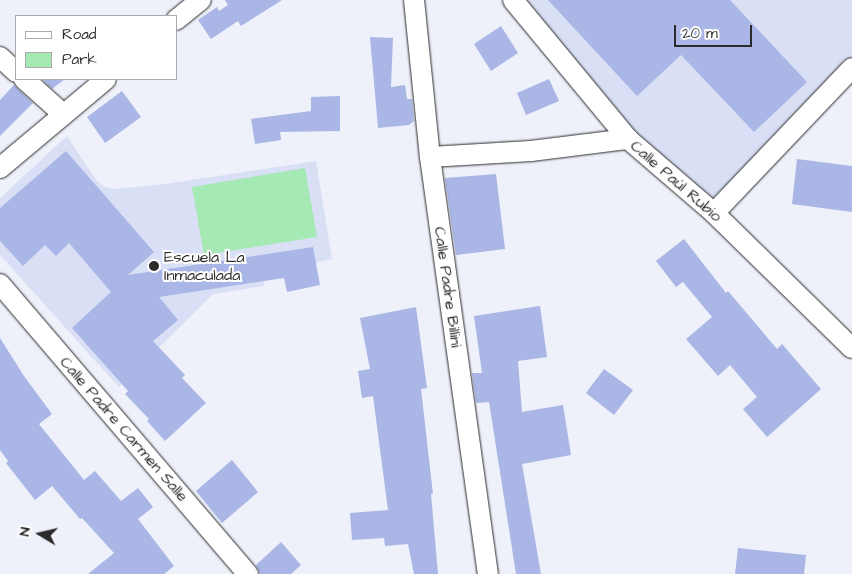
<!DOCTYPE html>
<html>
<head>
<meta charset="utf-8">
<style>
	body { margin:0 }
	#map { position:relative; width:852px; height:574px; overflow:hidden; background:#eef0fa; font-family:"Architects Daughter",sans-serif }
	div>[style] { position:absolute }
	.built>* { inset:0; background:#d9dff4 }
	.green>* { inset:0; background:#a5e9b4 }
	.building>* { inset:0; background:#a9b6e6 }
	.roads { filter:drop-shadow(0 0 1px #2b2b2b) drop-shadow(0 0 1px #2b2b2b) }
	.minor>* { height:20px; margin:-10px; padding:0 10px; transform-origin:10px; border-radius:10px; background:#fff }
	.dots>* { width:14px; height:14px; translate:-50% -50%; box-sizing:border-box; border:2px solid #fff; border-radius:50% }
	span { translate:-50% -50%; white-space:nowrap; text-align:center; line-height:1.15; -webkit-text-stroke:4px #fff; paint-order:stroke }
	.street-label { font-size:16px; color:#2b2b2b }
	.poi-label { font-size:16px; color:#2b2b2b }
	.left { translate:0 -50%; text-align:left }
	.legend { position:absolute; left:15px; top:15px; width:162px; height:65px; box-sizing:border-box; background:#fff; border:1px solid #aaa; margin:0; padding:6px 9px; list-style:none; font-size:15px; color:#2b2b2b }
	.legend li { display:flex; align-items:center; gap:10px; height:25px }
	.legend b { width:25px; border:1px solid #aaa }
	.north { position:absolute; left:15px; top:509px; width:50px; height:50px; -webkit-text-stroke:4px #fff; paint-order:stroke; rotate:279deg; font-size:14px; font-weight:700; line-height:20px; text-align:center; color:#2b2b2b }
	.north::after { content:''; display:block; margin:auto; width:18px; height:22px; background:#2b2b2b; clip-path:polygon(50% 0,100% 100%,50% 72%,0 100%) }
	.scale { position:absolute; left:674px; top:25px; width:78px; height:22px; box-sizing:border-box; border:2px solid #2b2b2b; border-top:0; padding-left:6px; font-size:15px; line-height:18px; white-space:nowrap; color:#2b2b2b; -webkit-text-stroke:4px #fff; paint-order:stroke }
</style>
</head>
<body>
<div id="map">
	<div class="built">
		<i style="clip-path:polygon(516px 0,852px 0,852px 68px,714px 213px,628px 139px)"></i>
		<i style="clip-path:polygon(67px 136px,96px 180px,104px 187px,116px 189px,165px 184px,316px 161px,332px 259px,265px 274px,264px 286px,213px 294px,119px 387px,0 255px,0 198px)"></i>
	</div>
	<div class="green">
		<i style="clip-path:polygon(305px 168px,317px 237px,204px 255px,192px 187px)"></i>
	</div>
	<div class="building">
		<i style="clip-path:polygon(225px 0,282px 0,241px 26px,238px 21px,211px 39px,198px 20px,217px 7px,219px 11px,228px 5px)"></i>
		<i style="clip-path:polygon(548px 0,730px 0,807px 82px,754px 132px,681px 55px,637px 96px)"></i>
		<i style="clip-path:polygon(501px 26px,518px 53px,491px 71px,474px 44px)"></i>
		<i style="clip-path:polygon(370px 37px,393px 38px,391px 87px,405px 85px,407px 99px,412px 99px,414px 121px,409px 125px,378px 128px)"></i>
		<i style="clip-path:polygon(42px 79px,65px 79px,52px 89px)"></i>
		<i style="clip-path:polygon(549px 79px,559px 101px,526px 115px,517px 93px)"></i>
		<i style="clip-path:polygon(14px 85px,33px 103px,0 136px,0 100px)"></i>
		<i style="clip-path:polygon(122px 91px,141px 117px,105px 143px,87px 117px)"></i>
		<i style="clip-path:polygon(340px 96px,340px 131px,280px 132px,281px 140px,255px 144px,251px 119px,311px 111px,311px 97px)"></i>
		<i style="clip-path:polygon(66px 151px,154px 252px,128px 275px,313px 247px,320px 285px,287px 292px,284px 278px,159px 297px,178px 320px,153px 341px,185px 375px,182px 378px,206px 403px,165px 441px,147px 421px,149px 419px,125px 394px,128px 391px,72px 328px,111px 292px,69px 243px,56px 256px,45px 245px,23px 266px,0 241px,0 208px)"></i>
		<i style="clip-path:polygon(797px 159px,852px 166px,852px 212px,792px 204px)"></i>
		<i style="clip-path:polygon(496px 174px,505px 249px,456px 255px,445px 178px)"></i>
		<i style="clip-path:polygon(684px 239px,726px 293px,728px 291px,777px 349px,782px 344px,821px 389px,767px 437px,743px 409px,757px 397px,730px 365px,718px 376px,686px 339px,712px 317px,683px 282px,676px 287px,656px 261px)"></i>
		<i style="clip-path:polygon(540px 306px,547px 357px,518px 361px,522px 412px,563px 405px,571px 455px,522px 464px,541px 574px,516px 574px,489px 402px,476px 403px,472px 373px,482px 373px,474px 316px)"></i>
		<i style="clip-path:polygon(416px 307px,427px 388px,421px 389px,433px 494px,431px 494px,438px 574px,414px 574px,408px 544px,385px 546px,384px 538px,352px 540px,350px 513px,388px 510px,373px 396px,362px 398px,358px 371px,370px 369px,360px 318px)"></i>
		<i style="clip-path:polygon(0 338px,24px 376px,52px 414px,39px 424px,84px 480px,95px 471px,121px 501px,138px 488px,153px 507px,138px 519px,174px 566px,164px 574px,88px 574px,114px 553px,82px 518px,80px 519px,52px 486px,35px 500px,6px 463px,8px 461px,0 450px)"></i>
		<i style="clip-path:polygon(604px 369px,633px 390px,614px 415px,586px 393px)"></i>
		<i style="clip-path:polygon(232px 460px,258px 492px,222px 523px,196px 491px)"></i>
		<i style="clip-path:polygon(281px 542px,301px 565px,291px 574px,260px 574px,256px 565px)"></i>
		<i style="clip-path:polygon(738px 548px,806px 555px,804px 574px,735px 574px)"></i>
	</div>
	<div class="roads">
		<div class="minor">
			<i style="left:414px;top:0;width:158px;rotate:84.2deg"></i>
			<i style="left:430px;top:157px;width:421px;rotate:82.1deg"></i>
			<i style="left:513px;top:0;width:180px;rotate:50.4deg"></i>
			<i style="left:628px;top:139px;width:113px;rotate:40.7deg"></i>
			<i style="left:714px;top:213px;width:193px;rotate:44.4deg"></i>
			<i style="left:176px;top:20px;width:32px;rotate:-39deg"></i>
			<i style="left:0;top:57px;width:22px;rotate:43deg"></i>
			<i style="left:24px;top:79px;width:52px;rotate:41.9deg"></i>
			<i style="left:430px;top:157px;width:101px;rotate:-3.4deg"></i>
			<i style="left:531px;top:151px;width:98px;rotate:-7.1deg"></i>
			<i style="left:0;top:168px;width:138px;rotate:-40deg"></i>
			<i style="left:714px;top:213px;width:200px;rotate:-46.4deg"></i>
			<i style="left:0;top:284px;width:382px;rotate:49.5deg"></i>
		</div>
	</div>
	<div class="dots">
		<i style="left:154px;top:266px;background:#2b2b2b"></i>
	</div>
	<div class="street-label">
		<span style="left:676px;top:181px;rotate:41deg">Calle Paúl Rubio</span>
		<span style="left:448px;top:287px;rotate:82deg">Calle Padre Billini</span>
		<span style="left:124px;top:429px;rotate:49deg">Calle Padre Carmen Salle</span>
	</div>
	<div class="poi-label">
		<span class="left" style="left:164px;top:266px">Escuela La<br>Inmaculada</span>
	</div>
	<ul class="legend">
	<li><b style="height:6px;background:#fff"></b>Road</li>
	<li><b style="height:14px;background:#a5e9b4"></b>Park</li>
	</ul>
	<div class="north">N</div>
	<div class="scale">20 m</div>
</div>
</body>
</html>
